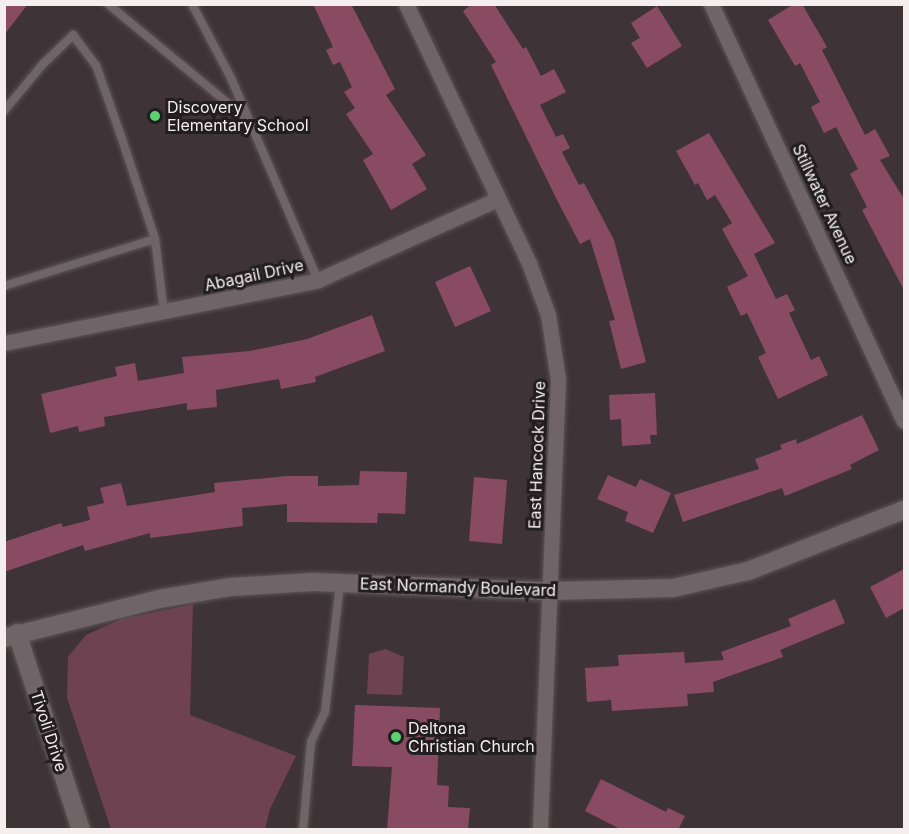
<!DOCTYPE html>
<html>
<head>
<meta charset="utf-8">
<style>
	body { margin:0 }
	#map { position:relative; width:909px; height:834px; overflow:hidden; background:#3e3437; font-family:Inter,sans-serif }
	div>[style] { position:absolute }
	.green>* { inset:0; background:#6f4252 }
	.building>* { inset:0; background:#894b62 }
	.roads { filter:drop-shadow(0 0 2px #5b5355) drop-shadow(0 0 2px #5b5355) }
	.lane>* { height:8px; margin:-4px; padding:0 4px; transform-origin:4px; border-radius:4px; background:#6f6467 }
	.street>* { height:15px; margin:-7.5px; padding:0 7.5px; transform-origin:7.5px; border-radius:7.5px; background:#6f6467 }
	.secondary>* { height:18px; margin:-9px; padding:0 9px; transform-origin:9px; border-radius:9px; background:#6f6467 }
	.dots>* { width:16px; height:16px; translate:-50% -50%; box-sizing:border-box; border:3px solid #221d1f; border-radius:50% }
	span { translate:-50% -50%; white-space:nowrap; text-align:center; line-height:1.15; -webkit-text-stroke:6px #221d1f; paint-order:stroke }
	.poi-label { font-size:16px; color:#f4eeef }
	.left { translate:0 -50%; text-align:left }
	.street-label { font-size:16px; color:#f4eeef }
	.frame { position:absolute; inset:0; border:6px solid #f4eeef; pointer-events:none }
</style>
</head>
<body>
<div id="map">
	<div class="green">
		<i style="clip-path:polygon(193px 604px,190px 715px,296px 756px,270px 809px,265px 829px,111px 829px,67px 698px,68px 657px,86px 635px,121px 619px)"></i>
		<i style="clip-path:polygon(385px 649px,404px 657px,402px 695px,367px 694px,369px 654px)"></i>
	</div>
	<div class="building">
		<i style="clip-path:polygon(4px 4px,28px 4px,4px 35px)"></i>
		<i style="clip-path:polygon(313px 4px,351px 4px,395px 89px,386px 95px,426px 155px,412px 164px,427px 189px,391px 210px,363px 160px,373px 154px,346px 114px,355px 108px,344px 92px,352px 87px,340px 62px,333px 65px,326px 50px,333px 47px)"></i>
		<i style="clip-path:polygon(472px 4px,494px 4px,523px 49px,526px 47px,541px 76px,554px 69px,566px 92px,540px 105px,556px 137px,563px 134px,570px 148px,562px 152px,579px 185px,584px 183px,614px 240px,646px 362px,621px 369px,609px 321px,615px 320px,590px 239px,580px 244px,556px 198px,491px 65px,496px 62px,463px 11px)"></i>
		<i style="clip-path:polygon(794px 4px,802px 4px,827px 47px,822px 50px,865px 135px,875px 129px,890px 156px,880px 160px,904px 199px,904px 290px,862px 210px,867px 207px,850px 174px,858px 169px,836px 127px,824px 133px,811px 107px,820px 102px,800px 63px,795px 66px,768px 20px)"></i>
		<i style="clip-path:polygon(657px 6px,682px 46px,647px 68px,631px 43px,640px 38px,631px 23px)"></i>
		<i style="clip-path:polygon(709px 133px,775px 243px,754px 254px,776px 299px,787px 294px,795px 310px,789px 313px,811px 360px,819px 356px,828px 375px,778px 399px,758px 357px,766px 353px,747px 313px,741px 316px,727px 287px,748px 276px,722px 229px,732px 223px,715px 195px,707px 200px,698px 183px,695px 185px,676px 151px)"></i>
		<i style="clip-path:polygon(470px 266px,491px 311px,455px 327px,435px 282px)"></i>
		<i style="clip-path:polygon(372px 315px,385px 351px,315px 377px,316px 382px,281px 389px,279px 379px,216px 390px,217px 407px,187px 410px,187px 403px,104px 417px,105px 426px,79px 432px,78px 426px,50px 433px,41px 394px,117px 376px,115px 367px,135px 363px,138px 381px,184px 373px,182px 357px,250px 351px,307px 339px)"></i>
		<i style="clip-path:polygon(655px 393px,657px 435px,650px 435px,651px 444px,622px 446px,621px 419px,610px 420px,609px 395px)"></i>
		<i style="clip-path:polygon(862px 415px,879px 450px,850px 465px,852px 469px,785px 496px,782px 488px,683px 522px,674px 495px,759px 469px,755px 459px,782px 449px,780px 445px,796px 439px,797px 444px)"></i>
		<i style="clip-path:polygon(360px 471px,407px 472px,405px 514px,378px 513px,377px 523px,287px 522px,287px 504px,242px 508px,243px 526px,150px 538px,150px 533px,85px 551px,83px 545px,4px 572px,4px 542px,61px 523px,63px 527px,90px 520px,87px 507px,104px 503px,100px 488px,121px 483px,127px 506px,215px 492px,214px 483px,287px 476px,318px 476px,318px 486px,359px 485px)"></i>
		<i style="clip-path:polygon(608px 475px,636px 487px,640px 479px,671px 493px,653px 533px,625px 521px,628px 512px,597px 499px)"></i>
		<i style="clip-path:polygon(474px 477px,507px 480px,502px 544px,469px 541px)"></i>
		<i style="clip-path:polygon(904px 569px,904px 608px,886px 618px,870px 587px)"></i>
		<i style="clip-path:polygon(835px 599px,845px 623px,780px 650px,783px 657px,713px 682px,714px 692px,687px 694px,688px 706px,612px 711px,611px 700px,587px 702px,585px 668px,619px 666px,618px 655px,684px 652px,685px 663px,724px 660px,721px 652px,791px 626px,788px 619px)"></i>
		<i style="clip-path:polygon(355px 705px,440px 708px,437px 785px,449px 786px,448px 807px,470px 808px,468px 830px,387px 830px,392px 767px,352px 766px)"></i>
		<i style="clip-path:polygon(601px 779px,666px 812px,668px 808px,685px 816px,678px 830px,622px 830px,585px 811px)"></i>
	</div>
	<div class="roads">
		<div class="lane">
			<i style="left:108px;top:4px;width:180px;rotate:39.6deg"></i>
			<i style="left:192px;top:4px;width:84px;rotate:62.2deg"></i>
			<i style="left:231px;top:78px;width:220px;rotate:66.7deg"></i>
			<i style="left:4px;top:111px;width:61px;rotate:-50.3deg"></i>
			<i style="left:43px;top:64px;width:42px;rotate:-44deg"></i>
			<i style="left:73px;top:35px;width:38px;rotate:53deg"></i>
			<i style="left:96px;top:65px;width:72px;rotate:70.6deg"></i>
			<i style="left:120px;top:133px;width:112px;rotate:71.7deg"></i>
			<i style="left:155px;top:239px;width:74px;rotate:83deg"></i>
			<i style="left:4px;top:286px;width:158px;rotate:-17.3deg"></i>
			<i style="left:303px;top:830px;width:88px;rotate:-84.8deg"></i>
			<i style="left:311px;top:742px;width:33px;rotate:-65deg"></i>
			<i style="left:325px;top:712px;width:129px;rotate:-83.3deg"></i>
		</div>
		<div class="street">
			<i style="left:406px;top:4px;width:287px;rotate:64.6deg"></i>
			<i style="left:529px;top:263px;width:55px;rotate:69.9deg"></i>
			<i style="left:548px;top:315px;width:65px;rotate:81.1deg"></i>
			<i style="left:558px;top:379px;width:451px;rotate:92.3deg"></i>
			<i style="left:711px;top:4px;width:459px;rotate:65.2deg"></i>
			<i style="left:4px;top:343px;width:320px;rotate:-11.3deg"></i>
			<i style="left:318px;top:280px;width:196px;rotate:-24.3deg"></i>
		</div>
		<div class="secondary">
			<i style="left:17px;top:633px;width:207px;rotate:72deg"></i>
			<i style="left:4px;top:638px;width:160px;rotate:-14.1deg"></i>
			<i style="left:159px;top:599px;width:73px;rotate:-9.5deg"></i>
			<i style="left:231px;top:587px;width:82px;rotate:-3.5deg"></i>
			<i style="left:313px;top:582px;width:238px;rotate:2.2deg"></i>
			<i style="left:551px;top:591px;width:122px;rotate:-1.4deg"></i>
			<i style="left:673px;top:588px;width:77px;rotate:-12.8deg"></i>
			<i style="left:748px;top:571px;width:168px;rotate:-21.4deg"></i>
		</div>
	</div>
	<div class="dots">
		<i style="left:155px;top:116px;background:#56d671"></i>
		<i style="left:396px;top:737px;background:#56d671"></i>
	</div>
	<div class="poi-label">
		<span class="left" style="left:167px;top:116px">Discovery<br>Elementary School</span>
		<span class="left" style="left:408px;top:737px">Deltona<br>Christian Church</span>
	</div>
	<div class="street-label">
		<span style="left:825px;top:204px;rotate:65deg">Stillwater Avenue</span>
		<span style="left:254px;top:275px;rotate:-12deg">Abagail Drive</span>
		<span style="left:537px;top:455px;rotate:-88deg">East Hancock Drive</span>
		<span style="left:458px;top:587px;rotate:2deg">East Normandy Boulevard</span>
		<span style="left:49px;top:731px;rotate:72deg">Tivoli Drive</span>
	</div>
	<div class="frame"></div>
</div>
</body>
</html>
